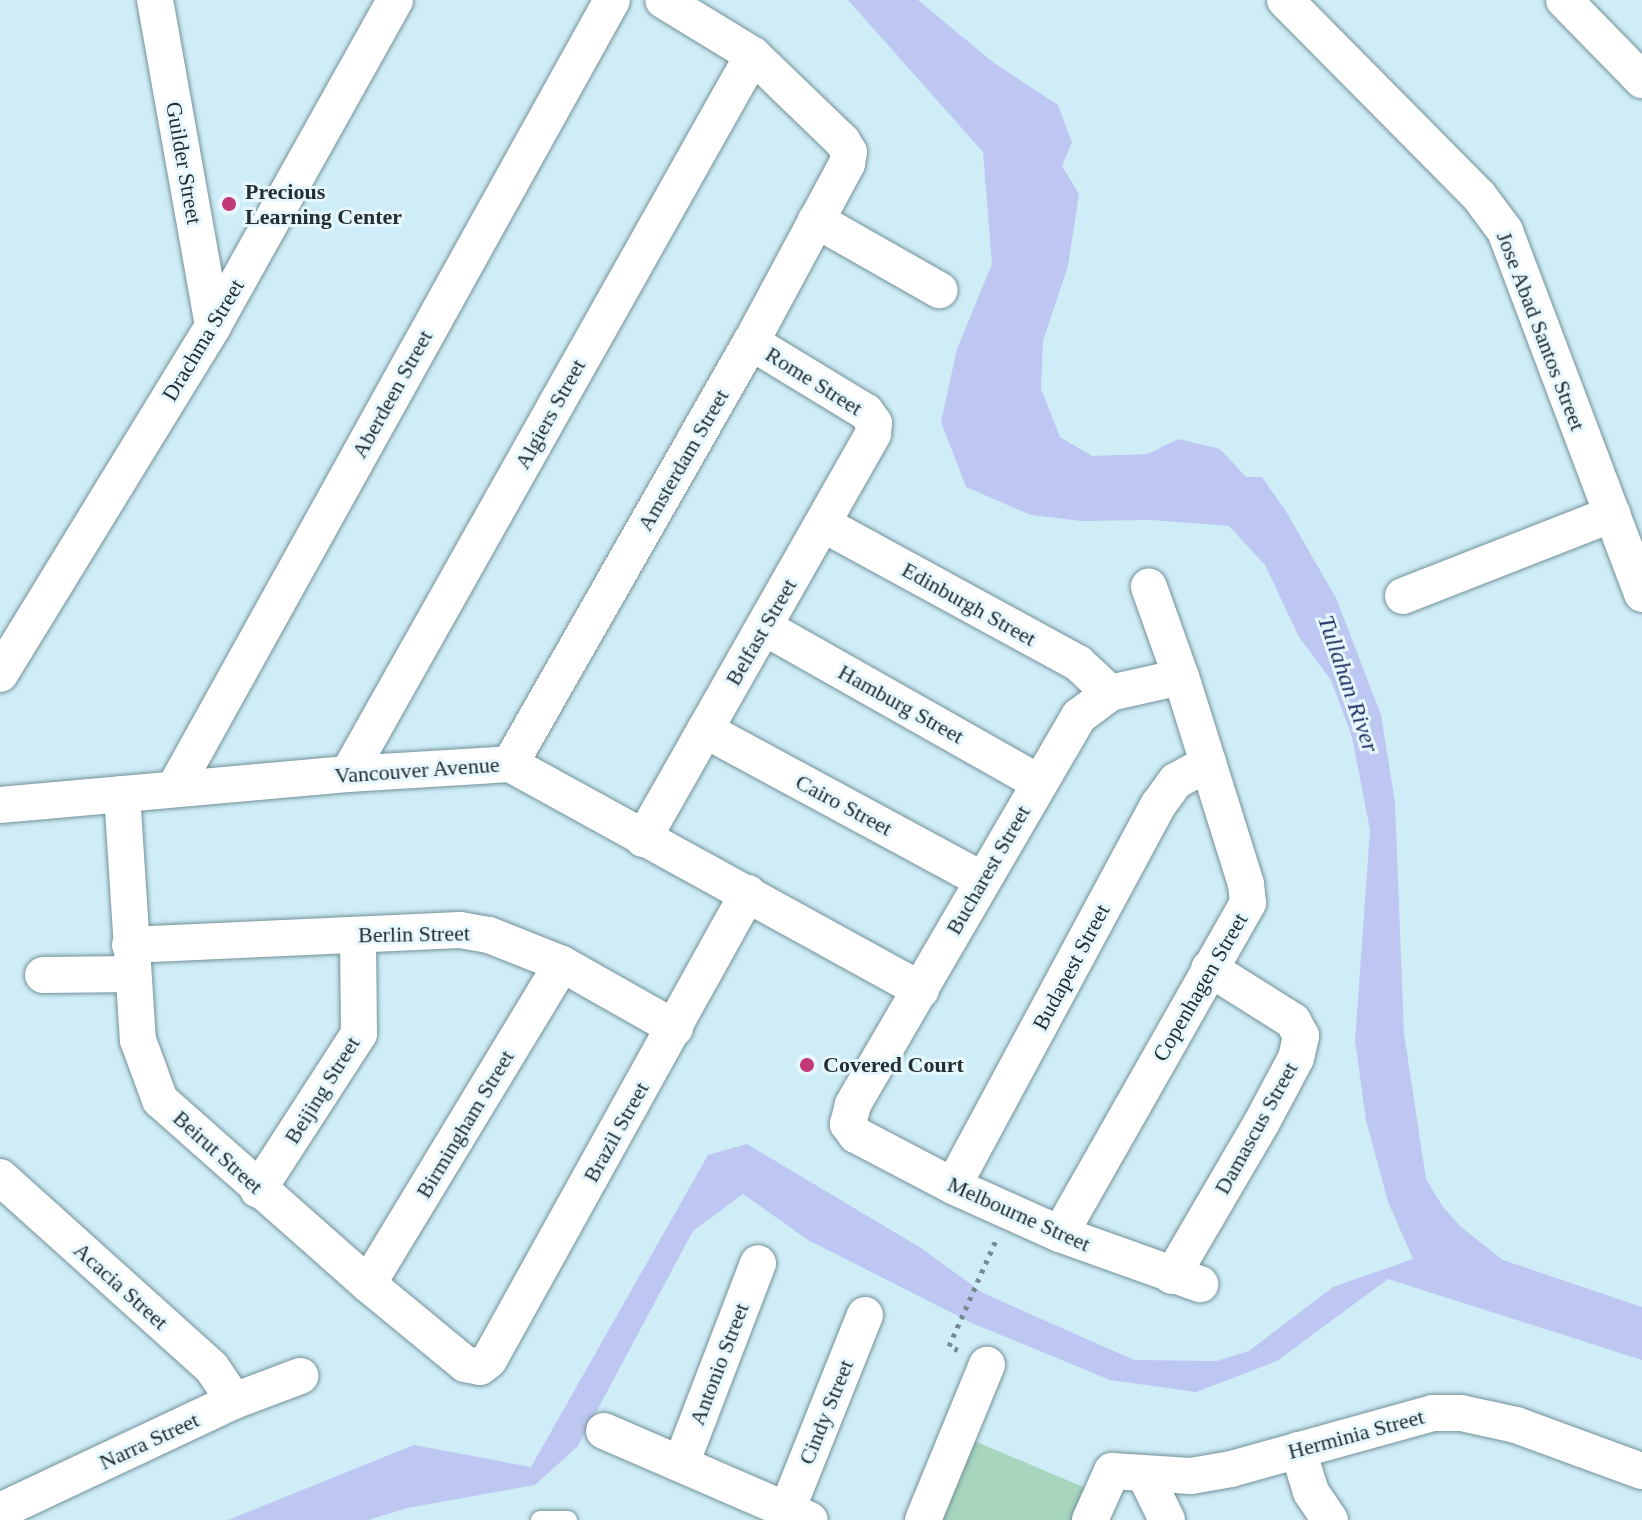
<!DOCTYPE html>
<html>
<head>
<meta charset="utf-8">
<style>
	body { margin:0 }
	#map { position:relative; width:1642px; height:1520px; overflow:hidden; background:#cfedf7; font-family:Georgia,serif }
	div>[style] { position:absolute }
	.green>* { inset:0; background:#a7d5be }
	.water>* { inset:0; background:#bdc7f2 }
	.path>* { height:5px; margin-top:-2.5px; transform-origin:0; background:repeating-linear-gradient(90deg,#768a91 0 4px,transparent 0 10px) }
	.roads { filter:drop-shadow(0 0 2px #749199) drop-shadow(0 0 2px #749199) }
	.lane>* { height:18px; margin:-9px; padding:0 9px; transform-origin:9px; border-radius:9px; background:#fff }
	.street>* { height:36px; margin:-18px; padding:0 18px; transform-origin:18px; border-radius:18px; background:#fff }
	.dots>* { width:22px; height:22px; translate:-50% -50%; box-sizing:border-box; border:4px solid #e6f8fe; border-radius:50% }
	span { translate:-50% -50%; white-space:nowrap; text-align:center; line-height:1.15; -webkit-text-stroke:6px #e6f8fe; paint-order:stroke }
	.street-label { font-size:22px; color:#232f32 }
	.poi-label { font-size:22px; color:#232f32; font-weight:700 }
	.left { translate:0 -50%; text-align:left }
	.water-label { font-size:24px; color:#262d60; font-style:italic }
</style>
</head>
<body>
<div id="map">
	<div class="green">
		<i style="clip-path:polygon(965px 1437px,1088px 1489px,1075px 1520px,930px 1520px)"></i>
	</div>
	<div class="water">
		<i style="clip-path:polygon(848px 0,918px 0,994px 63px,1058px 105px,1072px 142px,1062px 166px,1079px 194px,1068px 266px,1043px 341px,1041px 389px,1060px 437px,1092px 456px,1148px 454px,1178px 439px,1220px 449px,1246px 477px,1262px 477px,1287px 513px,1336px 598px,1381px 715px,1395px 802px,1404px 1034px,1426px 1179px,1443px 1207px,1461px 1227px,1503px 1260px,1642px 1307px,1642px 1360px,1388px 1279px,1277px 1361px,1196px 1392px,1110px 1380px,974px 1324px,808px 1240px,743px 1194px,693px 1231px,578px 1446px,535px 1485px,407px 1508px,368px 1520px,228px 1520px,414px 1445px,531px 1467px,708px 1155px,747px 1144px,921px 1248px,983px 1293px,1134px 1360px,1217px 1361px,1249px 1351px,1333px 1287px,1413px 1259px,1388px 1202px,1366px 1120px,1355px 1041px,1370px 830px,1352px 737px,1331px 680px,1299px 637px,1265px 565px,1229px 526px,1151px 520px,1082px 521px,1031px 515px,966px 487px,941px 422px,957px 349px,992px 264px,983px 152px)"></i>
	</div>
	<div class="path">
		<i style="left:958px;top:1350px;width:10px;rotate:-156deg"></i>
		<i style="left:949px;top:1346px;width:116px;rotate:-66.1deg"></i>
	</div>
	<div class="roads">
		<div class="lane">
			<i style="left:540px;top:1520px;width:28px"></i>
		</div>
		<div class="street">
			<i style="left:155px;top:0;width:331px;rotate:79.9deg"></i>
			<i style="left:1285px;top:0;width:276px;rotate:45.3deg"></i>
			<i style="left:1479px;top:196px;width:44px;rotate:53.4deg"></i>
			<i style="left:1505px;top:231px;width:388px;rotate:69.3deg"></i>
			<i style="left:1564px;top:0;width:112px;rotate:45.7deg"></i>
			<i style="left:816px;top:220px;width:142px;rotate:29.6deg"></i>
			<i style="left:823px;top:524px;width:290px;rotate:28.6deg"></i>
			<i style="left:1078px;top:663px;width:44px;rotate:43.2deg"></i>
			<i style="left:1403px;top:596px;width:225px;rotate:-21.4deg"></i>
			<i style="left:764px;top:627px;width:315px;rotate:29.5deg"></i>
			<i style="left:0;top:674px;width:408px;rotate:-58.5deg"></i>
			<i style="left:213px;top:326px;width:373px;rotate:-60.8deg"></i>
			<i style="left:1181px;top:677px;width:73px;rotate:167.3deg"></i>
			<i style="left:1110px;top:693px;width:39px;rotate:143deg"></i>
			<i style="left:1079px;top:716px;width:450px;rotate:120.2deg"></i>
			<i style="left:853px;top:1105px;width:20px;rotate:105deg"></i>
			<i style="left:848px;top:1124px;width:14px;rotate:54deg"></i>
			<i style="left:856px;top:1135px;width:110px;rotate:27.7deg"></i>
			<i style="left:953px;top:1186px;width:117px;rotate:24.2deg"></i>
			<i style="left:1060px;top:1234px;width:149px;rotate:19.7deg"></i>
			<i style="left:705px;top:730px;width:315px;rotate:28.4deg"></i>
			<i style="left:510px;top:764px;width:486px;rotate:-60.3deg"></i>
			<i style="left:751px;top:342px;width:202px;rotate:-61.7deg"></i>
			<i style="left:847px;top:164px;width:12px;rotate:-81deg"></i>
			<i style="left:849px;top:152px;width:13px;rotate:-122deg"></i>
			<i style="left:842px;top:141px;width:124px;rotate:-136deg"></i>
			<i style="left:753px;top:55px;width:105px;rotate:-148.6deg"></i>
			<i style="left:348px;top:774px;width:825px;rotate:-60.61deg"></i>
			<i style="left:174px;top:789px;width:902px;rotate:-60.96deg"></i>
			<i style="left:122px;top:794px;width:247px;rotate:86.3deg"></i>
			<i style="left:138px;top:1040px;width:64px;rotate:69.9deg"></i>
			<i style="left:160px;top:1100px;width:278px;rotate:41.5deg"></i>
			<i style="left:368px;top:1284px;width:126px;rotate:39.5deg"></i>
			<i style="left:465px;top:1364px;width:15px;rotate:11deg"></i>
			<i style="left:480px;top:1367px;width:11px;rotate:-38deg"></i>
			<i style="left:489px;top:1360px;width:534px;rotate:-60.99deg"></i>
			<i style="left:0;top:805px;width:349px;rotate:-5.1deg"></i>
			<i style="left:348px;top:774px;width:162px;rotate:-3.5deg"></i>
			<i style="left:510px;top:764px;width:469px;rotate:28.8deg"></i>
			<i style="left:643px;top:839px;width:466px;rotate:-60.4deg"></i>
			<i style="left:873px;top:434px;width:11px;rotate:-85deg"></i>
			<i style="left:874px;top:423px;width:14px;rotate:-126deg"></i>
			<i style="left:866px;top:412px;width:135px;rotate:-148.7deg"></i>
			<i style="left:130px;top:945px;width:330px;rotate:-2.6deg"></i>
			<i style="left:460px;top:930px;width:29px;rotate:10deg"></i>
			<i style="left:489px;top:935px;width:79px;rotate:21.7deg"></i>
			<i style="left:562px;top:964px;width:130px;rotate:29.5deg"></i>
			<i style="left:43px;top:975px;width:90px;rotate:-0.6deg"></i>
			<i style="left:0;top:1177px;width:285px;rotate:42deg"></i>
			<i style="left:212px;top:1368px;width:40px;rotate:56deg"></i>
			<i style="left:953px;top:1186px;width:434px;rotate:-61.7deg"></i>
			<i style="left:1159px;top:804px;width:29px;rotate:-54deg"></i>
			<i style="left:1176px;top:781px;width:37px;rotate:-29deg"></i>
			<i style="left:258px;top:1190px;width:186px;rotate:-57.1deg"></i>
			<i style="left:359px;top:1034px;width:99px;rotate:-90.6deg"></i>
			<i style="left:1060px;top:1234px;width:381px;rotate:-60.4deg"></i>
			<i style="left:1248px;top:903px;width:19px;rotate:-96deg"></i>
			<i style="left:1246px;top:884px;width:217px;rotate:-107.4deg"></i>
			<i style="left:1181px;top:677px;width:96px;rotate:-109.6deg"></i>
			<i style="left:1172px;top:1276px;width:178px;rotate:-59.7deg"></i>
			<i style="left:1262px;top:1122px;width:72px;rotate:-62deg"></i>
			<i style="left:1296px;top:1058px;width:23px;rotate:-77deg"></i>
			<i style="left:1301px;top:1036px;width:17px;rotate:-118deg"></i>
			<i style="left:1293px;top:1021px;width:99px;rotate:-147.8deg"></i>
			<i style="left:368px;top:1284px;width:374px;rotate:-58.8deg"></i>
			<i style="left:604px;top:1431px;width:224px;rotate:23.4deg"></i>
			<i style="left:1298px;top:1450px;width:44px;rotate:72.8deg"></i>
			<i style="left:1311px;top:1492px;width:34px;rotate:56deg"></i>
			<i style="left:681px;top:1464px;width:215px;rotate:-69deg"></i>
			<i style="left:1145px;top:1475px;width:50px;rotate:63.9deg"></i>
			<i style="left:787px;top:1510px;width:210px;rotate:-68.2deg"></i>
			<i style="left:0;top:1511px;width:259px;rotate:-25.2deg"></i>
			<i style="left:234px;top:1401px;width:71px;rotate:-20.7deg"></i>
			<i style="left:923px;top:1520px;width:168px;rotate:-67.6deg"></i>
			<i style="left:1090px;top:1520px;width:54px;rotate:-65.8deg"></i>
			<i style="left:1112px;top:1471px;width:79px;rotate:3.6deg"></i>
			<i style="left:1191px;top:1476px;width:41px;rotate:-9.9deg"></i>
			<i style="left:1231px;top:1469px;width:210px;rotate:-15.5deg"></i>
			<i style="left:1433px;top:1413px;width:28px"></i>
			<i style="left:1461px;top:1413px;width:56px;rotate:12.3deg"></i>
			<i style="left:1516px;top:1425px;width:134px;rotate:20.1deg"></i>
		</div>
	</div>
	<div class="dots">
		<i style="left:229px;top:204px;background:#c23975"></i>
		<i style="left:807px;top:1065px;background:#c23975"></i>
	</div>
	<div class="street-label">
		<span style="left:184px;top:163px;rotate:80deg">Guilder Street</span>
		<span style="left:1541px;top:331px;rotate:69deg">Jose Abad Santos Street</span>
		<span style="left:203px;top:340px;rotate:-59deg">Drachma Street</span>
		<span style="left:814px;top:381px;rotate:32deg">Rome Street</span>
		<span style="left:392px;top:394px;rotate:-61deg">Aberdeen Street</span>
		<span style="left:550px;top:414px;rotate:-61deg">Algiers Street</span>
		<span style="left:683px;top:460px;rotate:-60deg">Amsterdam Street</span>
		<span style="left:969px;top:604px;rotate:29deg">Edinburgh Street</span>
		<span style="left:761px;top:632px;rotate:-60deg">Belfast Street</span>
		<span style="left:901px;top:704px;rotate:29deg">Hamburg Street</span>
		<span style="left:417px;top:770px;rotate:-4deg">Vancouver Avenue</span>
		<span style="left:844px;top:805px;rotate:28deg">Cairo Street</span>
		<span style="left:988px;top:870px;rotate:-60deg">Bucharest Street</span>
		<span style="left:414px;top:934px;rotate:-1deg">Berlin Street</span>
		<span style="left:1071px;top:967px;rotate:-62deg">Budapest Street</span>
		<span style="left:1200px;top:987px;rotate:-60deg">Copenhagen Street</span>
		<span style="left:322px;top:1090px;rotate:-58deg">Beijing Street</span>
		<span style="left:465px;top:1124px;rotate:-59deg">Birmingham Street</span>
		<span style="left:1256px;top:1128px;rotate:-61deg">Damascus Street</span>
		<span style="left:616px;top:1132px;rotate:-61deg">Brazil Street</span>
		<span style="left:218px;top:1152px;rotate:42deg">Beirut Street</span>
		<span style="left:1019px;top:1214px;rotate:24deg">Melbourne Street</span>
		<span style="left:121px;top:1286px;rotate:42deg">Acacia Street</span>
		<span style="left:719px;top:1364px;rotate:-69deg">Antonio Street</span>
		<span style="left:826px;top:1412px;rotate:-68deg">Cindy Street</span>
		<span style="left:1356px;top:1434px;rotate:-15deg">Herminia Street</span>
		<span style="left:149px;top:1441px;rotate:-25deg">Narra Street</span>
	</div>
	<div class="poi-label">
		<span class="left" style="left:245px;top:204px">Precious<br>Learning Center</span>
		<span class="left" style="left:823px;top:1065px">Covered Court</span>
	</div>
	<div class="water-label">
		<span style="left:1348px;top:684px;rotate:71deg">Tullahan River</span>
	</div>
</div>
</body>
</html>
